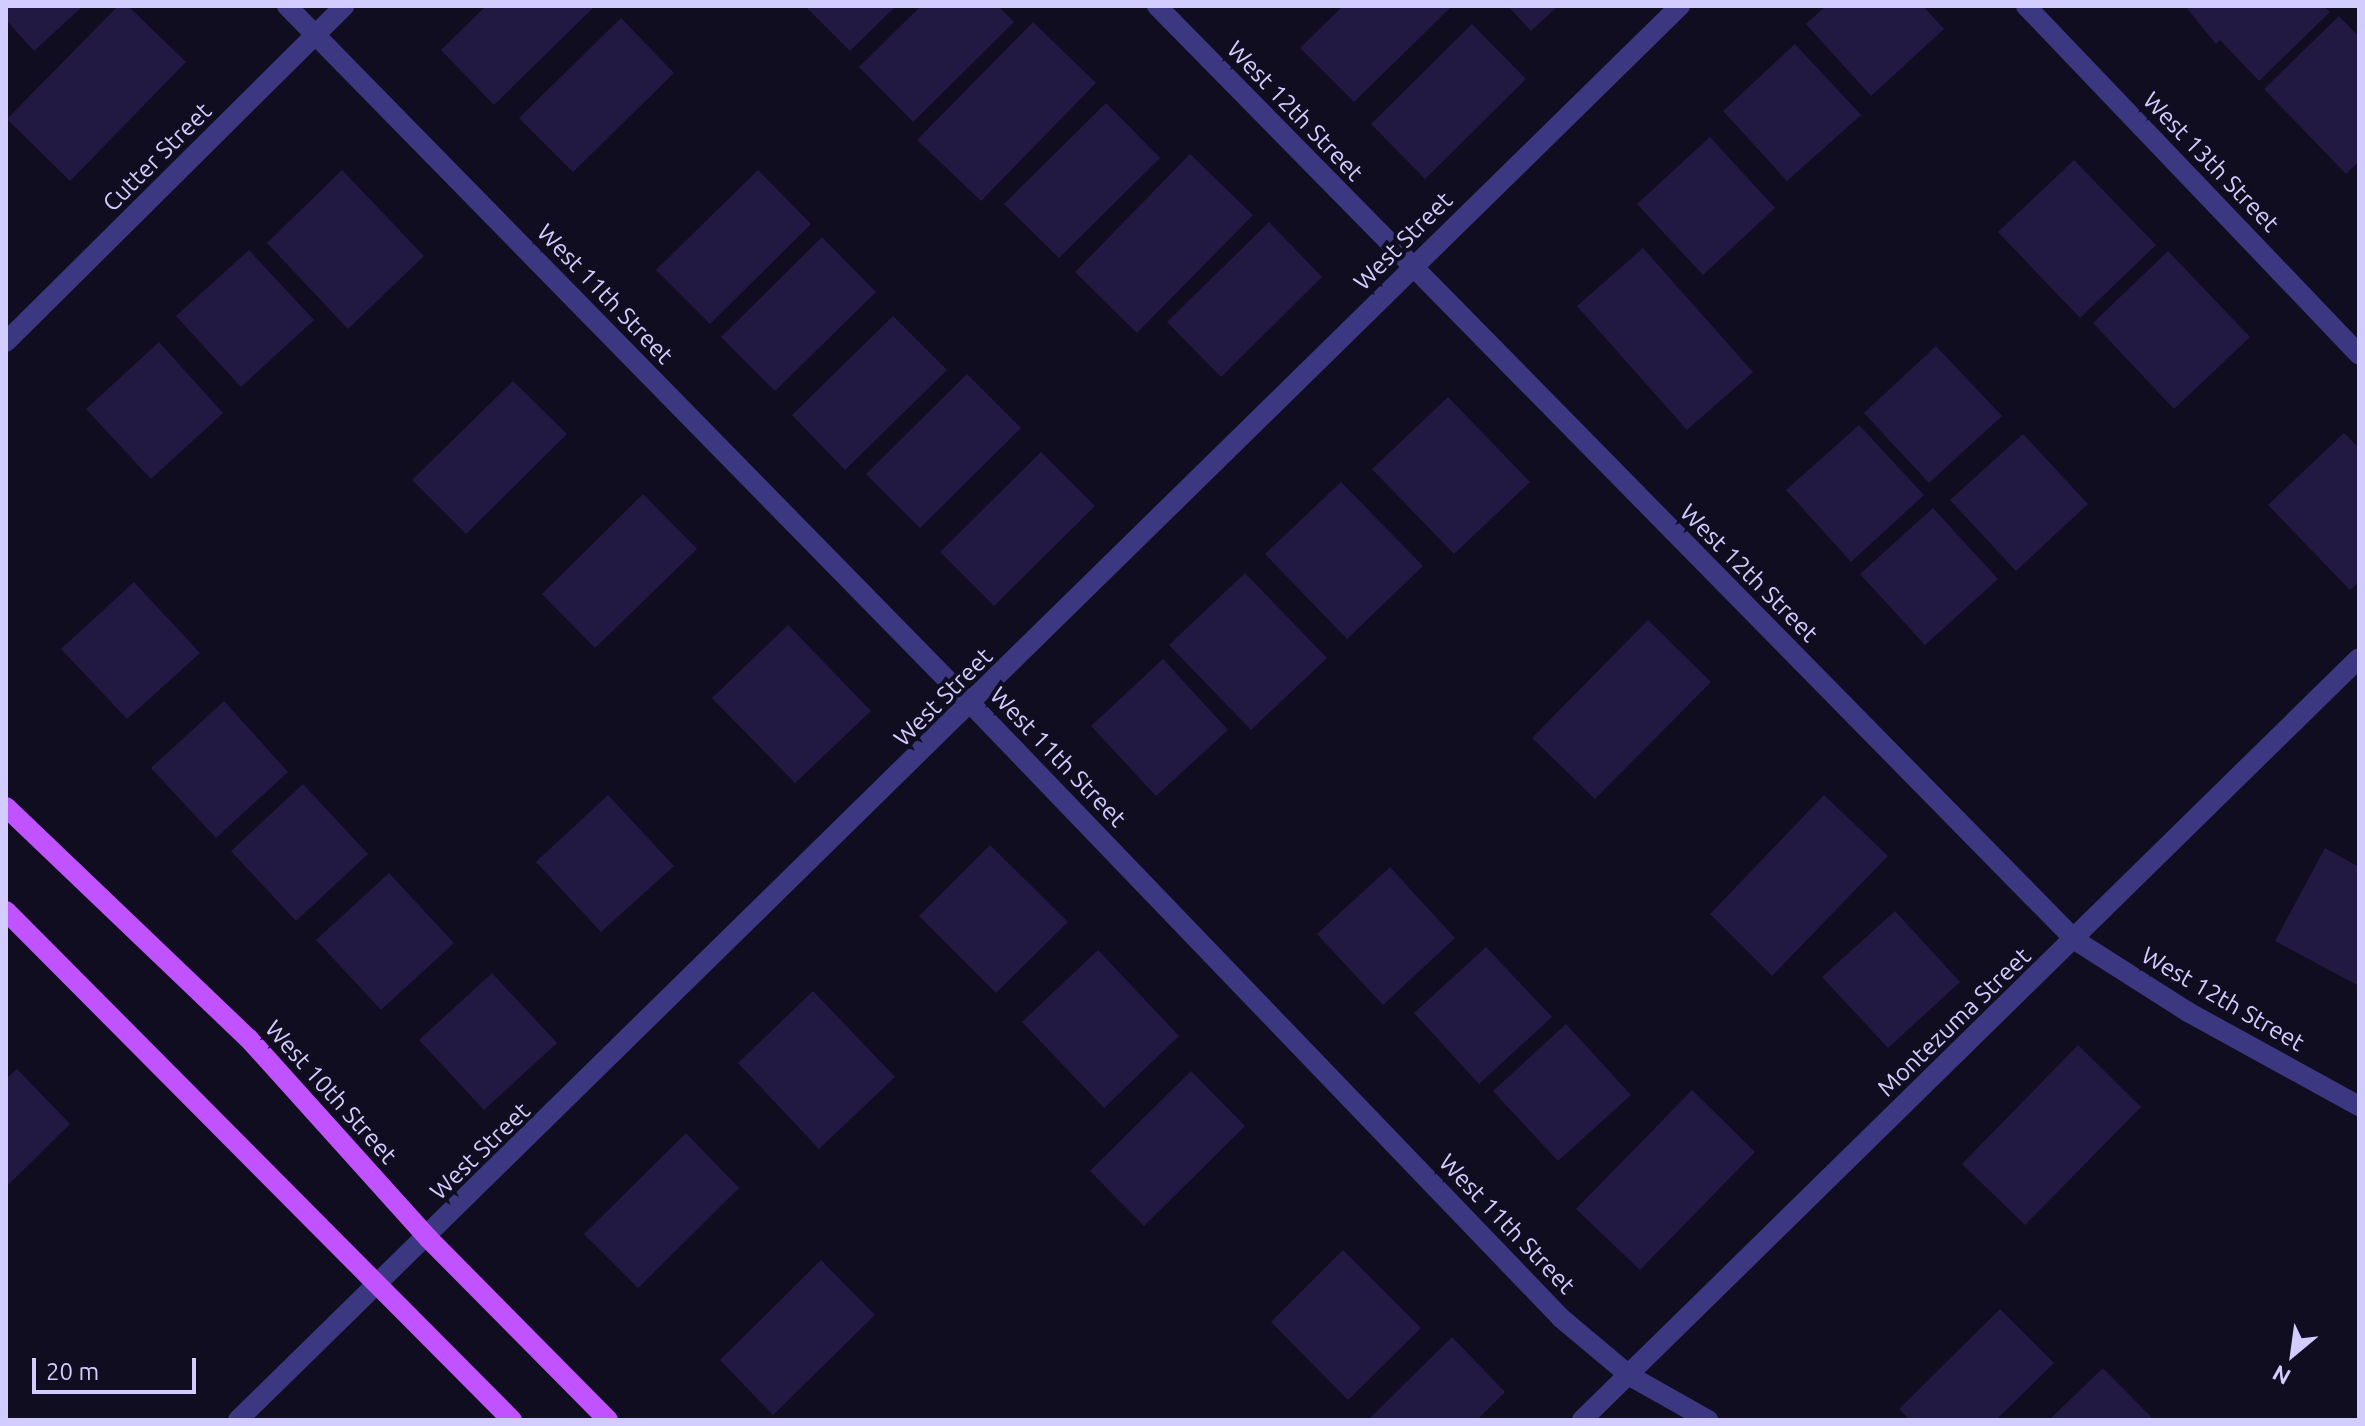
<!DOCTYPE html>
<html>
<head>
<meta charset="utf-8">
<style>
	body { margin:0 }
	#map { position:relative; width:2365px; height:1426px; overflow:hidden; background:#100d20; font-family:Ubuntu,sans-serif }
	div>[style] { position:absolute }
	.building>* { inset:0; background:#211941 }
	.minor>* { height:20px; margin:-10px; padding:0 10px; transform-origin:10px; border-radius:10px; background:#3b3780 }
	.major>* { height:20px; margin:-10px; padding:0 10px; transform-origin:10px; border-radius:10px; background:#c053ff }
	span { translate:-50% -50%; white-space:nowrap; text-align:center; line-height:1.15; -webkit-text-stroke:8px #100d20; paint-order:stroke }
	.street-label { font-size:24px; color:#d2ccff }
	.frame { position:absolute; inset:0; border:8px solid #d2ccff; pointer-events:none }
	.north { position:absolute; left:2253px; top:1314px; width:80px; height:80px; -webkit-text-stroke:6px #100d20; paint-order:stroke; rotate:209deg; font-size:22px; font-weight:700; line-height:32px; text-align:center; color:#d2ccff }
	.north::after { content:''; display:block; margin:auto; width:28px; height:36px; background:#d2ccff; clip-path:polygon(50% 0,100% 100%,50% 72%,0 100%) }
	.scale { position:absolute; left:32px; top:1358px; width:164px; height:36px; box-sizing:border-box; border:4px solid #d2ccff; border-top:0; padding-left:10px; font-size:24px; line-height:28px; white-space:nowrap; color:#d2ccff; -webkit-text-stroke:6px #100d20; paint-order:stroke }
</style>
</head>
<body>
<div id="map">
	<div class="building">
		<i style="clip-path:polygon(6px 6px,83px 6px,34px 51px,6px 20px)"></i>
		<i style="clip-path:polygon(118px 6px,128px 6px,186px 62px,70px 181px,7px 119px)"></i>
		<i style="clip-path:polygon(486px 6px,595px 6px,494px 105px,441px 50px)"></i>
		<i style="clip-path:polygon(805px 6px,896px 6px,850px 51px)"></i>
		<i style="clip-path:polygon(921px 6px,998px 6px,1014px 22px,913px 122px,859px 67px)"></i>
		<i style="clip-path:polygon(1343px 6px,1452px 6px,1354px 102px,1300px 48px)"></i>
		<i style="clip-path:polygon(1508px 6px,1558px 6px,1531px 31px)"></i>
		<i style="clip-path:polygon(1826px 6px,1923px 6px,1944px 29px,1871px 96px,1806px 24px)"></i>
		<i style="clip-path:polygon(2185px 6px,2324px 6px,2330px 12px,2259px 81px,2220px 40px,2216px 44px)"></i>
		<i style="clip-path:polygon(2339px 16px,2359px 37px,2359px 161px,2346px 174px,2264px 89px)"></i>
		<i style="clip-path:polygon(621px 18px,674px 73px,573px 172px,519px 118px)"></i>
		<i style="clip-path:polygon(1033px 22px,1096px 83px,981px 201px,917px 140px)"></i>
		<i style="clip-path:polygon(1472px 24px,1526px 79px,1425px 179px,1371px 124px)"></i>
		<i style="clip-path:polygon(1795px 44px,1861px 115px,1787px 181px,1723px 111px)"></i>
		<i style="clip-path:polygon(1106px 103px,1160px 158px,1059px 258px,1004px 204px)"></i>
		<i style="clip-path:polygon(1710px 137px,1775px 208px,1703px 275px,1637px 204px)"></i>
		<i style="clip-path:polygon(1190px 154px,1253px 215px,1137px 333px,1075px 272px)"></i>
		<i style="clip-path:polygon(2074px 160px,2156px 245px,2080px 318px,1998px 232px)"></i>
		<i style="clip-path:polygon(342px 170px,424px 256px,348px 329px,267px 243px)"></i>
		<i style="clip-path:polygon(758px 170px,811px 224px,710px 324px,656px 270px)"></i>
		<i style="clip-path:polygon(1269px 222px,1322px 277px,1221px 377px,1167px 322px)"></i>
		<i style="clip-path:polygon(822px 237px,876px 292px,775px 391px,721px 337px)"></i>
		<i style="clip-path:polygon(1643px 248px,1753px 372px,1687px 430px,1577px 306px)"></i>
		<i style="clip-path:polygon(249px 250px,314px 320px,241px 387px,176px 316px)"></i>
		<i style="clip-path:polygon(2168px 251px,2250px 337px,2174px 409px,2093px 323px)"></i>
		<i style="clip-path:polygon(893px 316px,947px 370px,845px 470px,792px 415px)"></i>
		<i style="clip-path:polygon(159px 342px,223px 413px,151px 479px,86px 409px)"></i>
		<i style="clip-path:polygon(1936px 346px,2002px 416px,1929px 483px,1864px 413px)"></i>
		<i style="clip-path:polygon(967px 374px,1021px 428px,920px 528px,866px 474px)"></i>
		<i style="clip-path:polygon(513px 381px,567px 434px,466px 534px,412px 480px)"></i>
		<i style="clip-path:polygon(1448px 397px,1530px 482px,1454px 554px,1372px 469px)"></i>
		<i style="clip-path:polygon(1859px 425px,1924px 495px,1851px 562px,1786px 490px)"></i>
		<i style="clip-path:polygon(2344px 433px,2359px 448px,2359px 582px,2350px 590px,2268px 505px)"></i>
		<i style="clip-path:polygon(2023px 434px,2088px 504px,2016px 571px,1950px 500px)"></i>
		<i style="clip-path:polygon(1041px 452px,1095px 506px,994px 606px,940px 552px)"></i>
		<i style="clip-path:polygon(1341px 482px,1423px 566px,1347px 639px,1265px 554px)"></i>
		<i style="clip-path:polygon(643px 494px,697px 549px,595px 648px,542px 594px)"></i>
		<i style="clip-path:polygon(1933px 508px,1998px 579px,1925px 645px,1860px 574px)"></i>
		<i style="clip-path:polygon(1245px 573px,1327px 658px,1251px 730px,1169px 645px)"></i>
		<i style="clip-path:polygon(134px 582px,200px 653px,127px 719px,61px 649px)"></i>
		<i style="clip-path:polygon(1648px 620px,1711px 682px,1595px 799px,1532px 738px)"></i>
		<i style="clip-path:polygon(788px 625px,871px 711px,795px 783px,712px 698px)"></i>
		<i style="clip-path:polygon(1163px 659px,1228px 730px,1156px 796px,1091px 726px)"></i>
		<i style="clip-path:polygon(224px 701px,288px 772px,216px 838px,151px 768px)"></i>
		<i style="clip-path:polygon(303px 784px,368px 854px,296px 921px,231px 851px)"></i>
		<i style="clip-path:polygon(608px 795px,674px 866px,601px 932px,536px 862px)"></i>
		<i style="clip-path:polygon(1824px 795px,1888px 856px,1772px 976px,1710px 914px)"></i>
		<i style="clip-path:polygon(990px 845px,1068px 922px,996px 993px,919px 916px)"></i>
		<i style="clip-path:polygon(2325px 848px,2359px 867px,2359px 986px,2275px 941px)"></i>
		<i style="clip-path:polygon(1390px 867px,1455px 938px,1383px 1005px,1317px 934px)"></i>
		<i style="clip-path:polygon(389px 873px,454px 943px,381px 1010px,316px 940px)"></i>
		<i style="clip-path:polygon(1895px 911px,1960px 982px,1888px 1048px,1822px 977px)"></i>
		<i style="clip-path:polygon(1486px 947px,1552px 1017px,1479px 1084px,1414px 1013px)"></i>
		<i style="clip-path:polygon(1098px 950px,1179px 1036px,1104px 1108px,1022px 1022px)"></i>
		<i style="clip-path:polygon(492px 973px,557px 1043px,484px 1110px,419px 1040px)"></i>
		<i style="clip-path:polygon(813px 991px,895px 1077px,819px 1149px,738px 1063px)"></i>
		<i style="clip-path:polygon(1566px 1024px,1631px 1095px,1558px 1161px,1493px 1091px)"></i>
		<i style="clip-path:polygon(2078px 1045px,2141px 1107px,2025px 1225px,1962px 1164px)"></i>
		<i style="clip-path:polygon(17px 1069px,70px 1124px,6px 1187px,6px 1079px)"></i>
		<i style="clip-path:polygon(1191px 1071px,1245px 1126px,1144px 1226px,1090px 1171px)"></i>
		<i style="clip-path:polygon(1692px 1090px,1755px 1152px,1640px 1270px,1576px 1209px)"></i>
		<i style="clip-path:polygon(686px 1133px,739px 1188px,638px 1288px,584px 1234px)"></i>
		<i style="clip-path:polygon(1343px 1250px,1421px 1328px,1348px 1400px,1271px 1322px)"></i>
		<i style="clip-path:polygon(821px 1260px,875px 1315px,773px 1415px,720px 1360px)"></i>
		<i style="clip-path:polygon(2000px 1309px,2054px 1363px,1996px 1420px,1910px 1420px,1899px 1409px)"></i>
		<i style="clip-path:polygon(1452px 1337px,1505px 1392px,1477px 1420px,1368px 1420px)"></i>
		<i style="clip-path:polygon(2103px 1368px,2154px 1420px,2049px 1420px)"></i>
	</div>
	<div class="minor">
		<i style="left:287px;top:6px;width:979px;rotate:45.58deg"></i>
		<i style="left:972px;top:705px;width:850px;rotate:46.14deg"></i>
		<i style="left:1561px;top:1318px;width:90px;rotate:40deg"></i>
		<i style="left:1630px;top:1376px;width:90px;rotate:29.4deg"></i>
		<i style="left:1157px;top:6px;width:1310px;rotate:45.49deg"></i>
		<i style="left:2075px;top:940px;width:134px;rotate:32.5deg"></i>
		<i style="left:2188px;top:1012px;width:195px;rotate:28.8deg"></i>
		<i style="left:2026px;top:6px;width:482px;rotate:46.3deg"></i>
		<i style="left:6px;top:342px;width:477px;rotate:-44.8deg"></i>
		<i style="left:238px;top:1420px;width:2020px;rotate:-44.44deg"></i>
		<i style="left:1582px;top:1420px;width:1088px;rotate:-44.44deg"></i>
	</div>
	<div class="major">
		<i style="left:6px;top:807px;width:335px;rotate:43.7deg"></i>
		<i style="left:248px;top:1038px;width:269px;rotate:48deg"></i>
		<i style="left:428px;top:1238px;width:256px;rotate:45.3deg"></i>
		<i style="left:6px;top:911px;width:718px;rotate:45.17deg"></i>
	</div>
	<div class="street-label">
		<span style="left:1295px;top:111px;rotate:46deg">West 12th Street</span>
		<span style="left:157px;top:157px;rotate:-45deg">Cutter Street</span>
		<span style="left:2211px;top:162px;rotate:46deg">West 13th Street</span>
		<span style="left:1403px;top:241px;rotate:-45deg">West Street</span>
		<span style="left:605px;top:294px;rotate:46deg">West 11th Street</span>
		<span style="left:1749px;top:573px;rotate:45deg">West 12th Street</span>
		<span style="left:943px;top:697px;rotate:-45deg">West Street</span>
		<span style="left:1058px;top:757px;rotate:46deg">West 11th Street</span>
		<span style="left:2223px;top:999px;rotate:30deg">West 12th Street</span>
		<span style="left:1954px;top:1022px;rotate:-44deg">Montezuma Street</span>
		<span style="left:331px;top:1092px;rotate:48deg">West 10th Street</span>
		<span style="left:480px;top:1151px;rotate:-44deg">West Street</span>
		<span style="left:1507px;top:1224px;rotate:46deg">West 11th Street</span>
	</div>
	<div class="frame"></div>
	<div class="north">N</div>
	<div class="scale">20 m</div>
</div>
</body>
</html>
